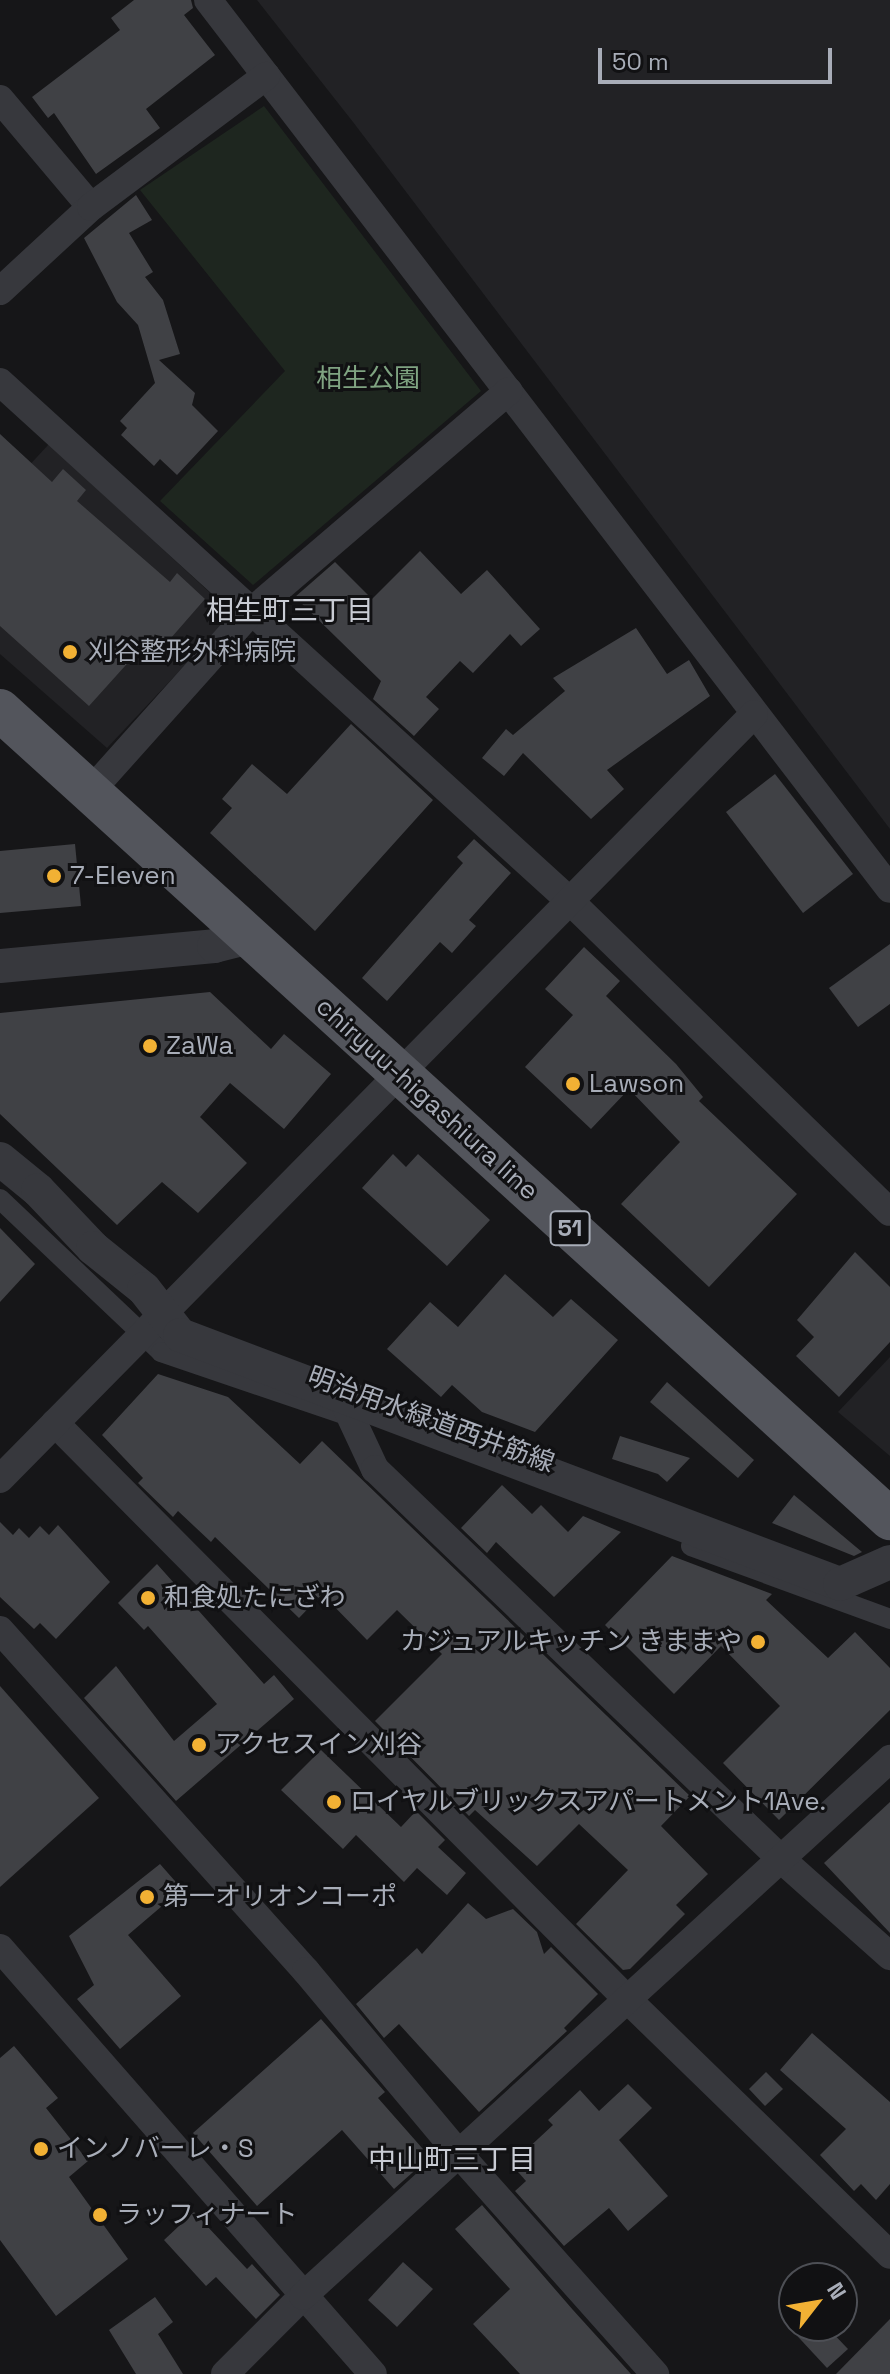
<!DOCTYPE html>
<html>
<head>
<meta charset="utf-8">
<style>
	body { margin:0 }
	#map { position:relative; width:890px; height:2374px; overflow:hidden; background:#161618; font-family:"Space Grotesk","Noto Sans JP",sans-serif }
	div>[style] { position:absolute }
	.built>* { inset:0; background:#222225 }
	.green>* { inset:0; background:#1e261f }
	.building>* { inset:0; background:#404145 }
	.pedestrian>* { height:20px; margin:-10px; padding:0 10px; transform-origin:10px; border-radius:10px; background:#37383d }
	.minor>* { height:28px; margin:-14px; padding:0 14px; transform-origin:14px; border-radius:14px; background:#37383d }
	.tertiary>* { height:34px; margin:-17px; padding:0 17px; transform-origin:17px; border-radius:17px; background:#37383d }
	.primary>* { height:42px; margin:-21px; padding:0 21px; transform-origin:21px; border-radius:21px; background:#53555c }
	.dots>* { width:22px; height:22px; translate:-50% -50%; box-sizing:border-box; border:4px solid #111113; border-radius:50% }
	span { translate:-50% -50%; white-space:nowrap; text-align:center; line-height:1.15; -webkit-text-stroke:6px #111113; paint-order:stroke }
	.shield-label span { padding:2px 6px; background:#111113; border:2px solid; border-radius:6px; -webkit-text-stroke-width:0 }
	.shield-label { font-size:24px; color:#a8adb8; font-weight:700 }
	.park-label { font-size:26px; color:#7fa381 }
	.poi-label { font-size:26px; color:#a8adb8 }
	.left { translate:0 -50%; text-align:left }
	.right { translate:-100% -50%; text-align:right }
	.street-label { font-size:26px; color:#a8adb8 }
	.neighbourhood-label { font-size:28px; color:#c9ccd4 }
	.north { position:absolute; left:778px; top:2262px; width:80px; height:80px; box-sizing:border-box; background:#111113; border:2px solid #4d4f55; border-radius:50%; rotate:59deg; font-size:22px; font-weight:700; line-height:32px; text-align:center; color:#a8adb8 }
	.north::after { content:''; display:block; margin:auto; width:28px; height:36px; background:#f2b134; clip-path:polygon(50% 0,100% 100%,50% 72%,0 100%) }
	.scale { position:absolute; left:598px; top:48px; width:234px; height:36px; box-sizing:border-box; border:4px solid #a8adb8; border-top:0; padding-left:10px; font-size:24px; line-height:28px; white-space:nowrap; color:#a8adb8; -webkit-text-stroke:6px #111113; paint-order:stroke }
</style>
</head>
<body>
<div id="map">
	<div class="built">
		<i style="clip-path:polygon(257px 0,890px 0,890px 829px,353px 122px)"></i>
		<i style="clip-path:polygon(49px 444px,233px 614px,107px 748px,0 654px,0 497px)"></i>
		<i style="clip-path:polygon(890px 1357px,890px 1456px,838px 1412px)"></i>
	</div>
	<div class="green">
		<i style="clip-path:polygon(264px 106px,481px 391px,253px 585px,160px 501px,285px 371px,140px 190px)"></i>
	</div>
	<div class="building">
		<i style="clip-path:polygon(134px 0,191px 0,193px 8px,184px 15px,215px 55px,146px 109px,160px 128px,96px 174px,54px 113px,48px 118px,32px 97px,120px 30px,111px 18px)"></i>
		<i style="clip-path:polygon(136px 195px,152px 220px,129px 233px,153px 272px,145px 277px,163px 300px,180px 354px,159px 360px,195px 393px,192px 405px,218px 431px,177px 475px,160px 459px,154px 466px,121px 435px,127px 428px,120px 421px,155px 383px,138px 325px,117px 302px,84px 238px)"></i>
		<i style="clip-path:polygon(0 434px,52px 482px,63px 469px,86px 490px,77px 501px,170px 582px,177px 573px,205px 599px,164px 646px,152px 636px,89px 706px,0 626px)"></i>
		<i style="clip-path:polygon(420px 551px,461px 594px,487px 570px,540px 629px,521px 646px,510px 634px,473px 673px,460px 661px,426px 697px,439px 709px,414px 736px,373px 699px,381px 681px,295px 597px,335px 562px,372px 599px)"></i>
		<i style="clip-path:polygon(636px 628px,667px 674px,689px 660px,710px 696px,607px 770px,624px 789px,591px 819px,523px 753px,504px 776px,482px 758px,506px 729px,513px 735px,565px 691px,553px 678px)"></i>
		<i style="clip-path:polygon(351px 724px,433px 800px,315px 931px,210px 833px,232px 808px,222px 799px,252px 764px,287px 794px)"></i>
		<i style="clip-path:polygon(775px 774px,853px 874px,803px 913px,726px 812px)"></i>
		<i style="clip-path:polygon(474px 839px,511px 873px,469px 920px,476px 926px,452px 953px,440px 942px,387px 1001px,362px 978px,463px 863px,457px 857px)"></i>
		<i style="clip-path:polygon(75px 844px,81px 906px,0 913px,0 851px)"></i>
		<i style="clip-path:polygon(890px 944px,890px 1004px,858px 1027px,829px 988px)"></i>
		<i style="clip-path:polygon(584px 947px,620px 981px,606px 996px,676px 1064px,703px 1097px,699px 1101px,797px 1194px,709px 1287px,621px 1204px,680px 1142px,629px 1089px,591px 1129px,525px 1067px,573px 1015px,545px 989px)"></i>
		<i style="clip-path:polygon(210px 992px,271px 1049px,284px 1034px,331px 1074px,284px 1129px,230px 1083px,200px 1117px,247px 1163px,198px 1213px,162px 1182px,117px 1225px,0 1114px,0 1013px)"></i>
		<i style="clip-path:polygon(393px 1154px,406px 1167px,418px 1154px,490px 1220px,447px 1266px,362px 1188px)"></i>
		<i style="clip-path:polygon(0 1228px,35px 1264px,0 1302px)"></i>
		<i style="clip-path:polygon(855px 1252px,890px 1287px,890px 1342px,839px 1397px,796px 1356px,814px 1337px,797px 1320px)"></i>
		<i style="clip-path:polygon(505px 1274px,553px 1317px,571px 1299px,618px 1340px,535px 1432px,482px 1412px,452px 1385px,441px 1397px,387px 1349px,430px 1302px,458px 1327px)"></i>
		<i style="clip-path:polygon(158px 1374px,228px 1397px,300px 1464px,322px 1441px,690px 1796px,661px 1826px,708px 1874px,676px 1905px,685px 1914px,630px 1969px,623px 1970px,576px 1924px,628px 1870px,579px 1824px,537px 1866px,475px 1810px,469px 1816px,375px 1721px,442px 1654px,397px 1610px,367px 1640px,322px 1594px,299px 1618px,215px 1537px,211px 1542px,178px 1511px,173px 1517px,138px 1483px,143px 1478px,102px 1435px)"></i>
		<i style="clip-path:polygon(667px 1382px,754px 1460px,738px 1478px,650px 1402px)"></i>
		<i style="clip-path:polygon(620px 1436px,690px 1458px,667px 1482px,658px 1474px,612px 1459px)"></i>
		<i style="clip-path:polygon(502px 1485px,532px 1514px,541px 1505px,568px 1532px,583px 1516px,621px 1532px,554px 1597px,496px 1542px,487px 1553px,461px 1528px)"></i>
		<i style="clip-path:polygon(794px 1495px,862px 1552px,854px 1556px,772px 1523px)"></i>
		<i style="clip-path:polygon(0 1522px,13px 1535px,19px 1528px,29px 1538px,40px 1526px,49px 1535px,58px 1525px,110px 1582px,56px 1639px,40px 1623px,34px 1629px,0 1597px)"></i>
		<i style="clip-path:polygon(672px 1556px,772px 1594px,766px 1600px,828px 1658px,855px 1632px,890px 1668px,890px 1710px,779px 1820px,723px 1763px,780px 1706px,721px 1646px,674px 1694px,605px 1625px)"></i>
		<i style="clip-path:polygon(157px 1564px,264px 1684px,274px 1675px,294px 1699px,176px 1801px,84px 1698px,116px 1666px,174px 1741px,217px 1704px,148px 1626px,144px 1630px,118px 1603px)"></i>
		<i style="clip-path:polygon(0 1686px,99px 1798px,0 1887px)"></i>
		<i style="clip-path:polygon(321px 1750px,401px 1827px,416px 1811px,445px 1840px,438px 1847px,466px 1873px,447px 1895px,417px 1868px,404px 1882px,356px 1835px,343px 1849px,281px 1790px)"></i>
		<i style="clip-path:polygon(890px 1802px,890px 1933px,824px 1863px)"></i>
		<i style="clip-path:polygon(160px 1864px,182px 1889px,128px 1935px,181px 1996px,120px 2049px,77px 1999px,94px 1985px,69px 1936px)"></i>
		<i style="clip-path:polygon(468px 1903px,486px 1919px,513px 1909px,537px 1932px,544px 1954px,551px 1947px,598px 1994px,564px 2028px,567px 2031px,479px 2112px,399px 2024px,384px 2038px,356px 2004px,417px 1948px,422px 1954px)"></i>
		<i style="clip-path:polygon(321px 2019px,385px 2092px,378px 2098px,430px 2157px,394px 2189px,342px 2130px,257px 2206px,193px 2133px)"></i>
		<i style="clip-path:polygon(812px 2033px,890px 2102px,890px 2184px,876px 2200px,861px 2184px,854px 2191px,820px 2155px,846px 2129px,780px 2070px)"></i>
		<i style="clip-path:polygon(14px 2046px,58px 2098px,46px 2108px,88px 2161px,69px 2177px,128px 2259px,56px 2316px,0 2240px,0 2058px)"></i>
		<i style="clip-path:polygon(766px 2072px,783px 2089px,765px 2106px,749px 2089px)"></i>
		<i style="clip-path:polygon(628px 2084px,652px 2108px,619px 2140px,668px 2196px,628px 2231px,609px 2208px,564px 2246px,515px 2191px,526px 2181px,511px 2164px,553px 2125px,548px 2120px,580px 2090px,599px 2111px)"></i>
		<i style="clip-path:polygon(482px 2205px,573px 2310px,631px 2374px,520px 2374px,473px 2324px,510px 2289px,455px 2229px)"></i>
		<i style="clip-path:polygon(194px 2212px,247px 2269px,252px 2264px,280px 2295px,256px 2319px,216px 2277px,206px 2286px,164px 2240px)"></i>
		<i style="clip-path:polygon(403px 2262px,433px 2289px,397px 2327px,368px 2300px)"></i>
		<i style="clip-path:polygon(155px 2297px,173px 2322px,158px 2334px,183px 2374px,136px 2374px,109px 2330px)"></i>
		<i style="clip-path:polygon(890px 2319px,890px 2374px,836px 2374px)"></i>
		<i style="clip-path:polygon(788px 2326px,826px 2326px,848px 2349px,827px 2368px)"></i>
	</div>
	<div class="pedestrian">
		<i style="left:0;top:1199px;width:222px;rotate:43.5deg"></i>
		<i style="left:161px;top:1352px;width:192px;rotate:18.8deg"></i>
		<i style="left:691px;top:1546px;width:212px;rotate:20.1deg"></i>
	</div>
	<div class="minor">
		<i style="left:208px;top:0;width:1120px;rotate:52.51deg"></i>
		<i style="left:0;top:99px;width:141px;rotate:49.9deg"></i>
		<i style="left:91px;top:207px;width:124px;rotate:137.3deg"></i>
		<i style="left:91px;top:207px;width:219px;rotate:-36.8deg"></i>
		<i style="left:0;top:382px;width:774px;rotate:42.33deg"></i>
		<i style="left:572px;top:903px;width:443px;rotate:44.2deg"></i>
		<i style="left:89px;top:793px;width:244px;rotate:-48.2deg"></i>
		<i style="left:252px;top:611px;width:338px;rotate:-40.6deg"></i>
		<i style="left:340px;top:1394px;width:83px;rotate:65deg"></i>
		<i style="left:375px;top:1469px;width:563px;rotate:43.85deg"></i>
		<i style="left:781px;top:1859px;width:146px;rotate:41.7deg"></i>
		<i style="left:55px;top:1423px;width:815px;rotate:45.2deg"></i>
		<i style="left:629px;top:2001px;width:364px;rotate:44.2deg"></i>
		<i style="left:0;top:1479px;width:1074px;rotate:-45.41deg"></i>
		<i style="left:0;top:1630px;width:458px;rotate:48.1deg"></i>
		<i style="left:306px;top:1971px;width:239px;rotate:50.1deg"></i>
		<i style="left:459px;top:2154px;width:295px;rotate:48.3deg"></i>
		<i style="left:0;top:1948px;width:566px;rotate:48.8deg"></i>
		<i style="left:225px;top:2374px;width:110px;rotate:-45deg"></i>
		<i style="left:303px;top:2296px;width:796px;rotate:-42.45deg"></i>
	</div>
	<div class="tertiary">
		<i style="left:0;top:966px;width:215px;rotate:-5.3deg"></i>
		<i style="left:214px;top:946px;width:36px;rotate:-14deg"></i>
		<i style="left:0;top:1159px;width:49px;rotate:39.2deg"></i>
		<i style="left:38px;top:1190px;width:80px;rotate:46.5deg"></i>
		<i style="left:93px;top:1248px;width:65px;rotate:38.8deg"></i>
		<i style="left:144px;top:1289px;width:58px;rotate:52deg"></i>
		<i style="left:180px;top:1335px;width:705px;rotate:20.67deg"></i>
		<i style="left:840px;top:1584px;width:55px;rotate:-23.7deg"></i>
	</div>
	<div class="primary">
		<i style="left:0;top:710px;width:1203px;rotate:42.27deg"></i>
	</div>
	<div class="dots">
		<i style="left:70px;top:652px;background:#f2b134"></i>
		<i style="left:54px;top:876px;background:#f2b134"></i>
		<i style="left:150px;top:1046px;background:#f2b134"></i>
		<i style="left:573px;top:1084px;background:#f2b134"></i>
		<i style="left:148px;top:1598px;background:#f2b134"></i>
		<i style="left:758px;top:1642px;background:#f2b134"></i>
		<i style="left:199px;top:1745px;background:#f2b134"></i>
		<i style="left:334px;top:1802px;background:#f2b134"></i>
		<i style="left:147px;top:1897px;background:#f2b134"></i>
		<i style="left:41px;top:2149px;background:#f2b134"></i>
		<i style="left:100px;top:2215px;background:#f2b134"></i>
	</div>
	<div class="shield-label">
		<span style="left:570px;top:1228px">51</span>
	</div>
	<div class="park-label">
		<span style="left:368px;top:379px">相生公園</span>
	</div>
	<div class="poi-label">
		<span class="left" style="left:88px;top:652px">刈谷整形外科病院</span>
		<span class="left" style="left:70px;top:876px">7-Eleven</span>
		<span class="left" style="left:166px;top:1046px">ZaWa</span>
		<span class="left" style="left:589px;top:1084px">Lawson</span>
		<span class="left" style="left:164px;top:1598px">和食処たにざわ</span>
		<span class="right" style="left:742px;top:1642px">カジュアルキッチン きままや</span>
		<span class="left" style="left:215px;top:1745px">アクセスイン刈谷</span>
		<span class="left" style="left:350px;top:1802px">ロイヤルブリックスアパートメント1Ave.</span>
		<span class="left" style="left:163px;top:1897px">第一オリオンコーポ</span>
		<span class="left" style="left:57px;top:2149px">インノバーレ・S</span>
		<span class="left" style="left:116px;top:2215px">ラッフィナート</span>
	</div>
	<div class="street-label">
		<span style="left:427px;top:1099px;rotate:42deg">chiryuu-higashiura line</span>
		<span style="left:431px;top:1420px;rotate:20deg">明治用水緑道西井筋線</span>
	</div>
	<div class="neighbourhood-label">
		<span style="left:290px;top:610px">相生町三丁目</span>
		<span style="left:452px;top:2159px">中山町三丁目</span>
	</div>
	<div class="north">N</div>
	<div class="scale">50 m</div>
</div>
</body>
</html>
